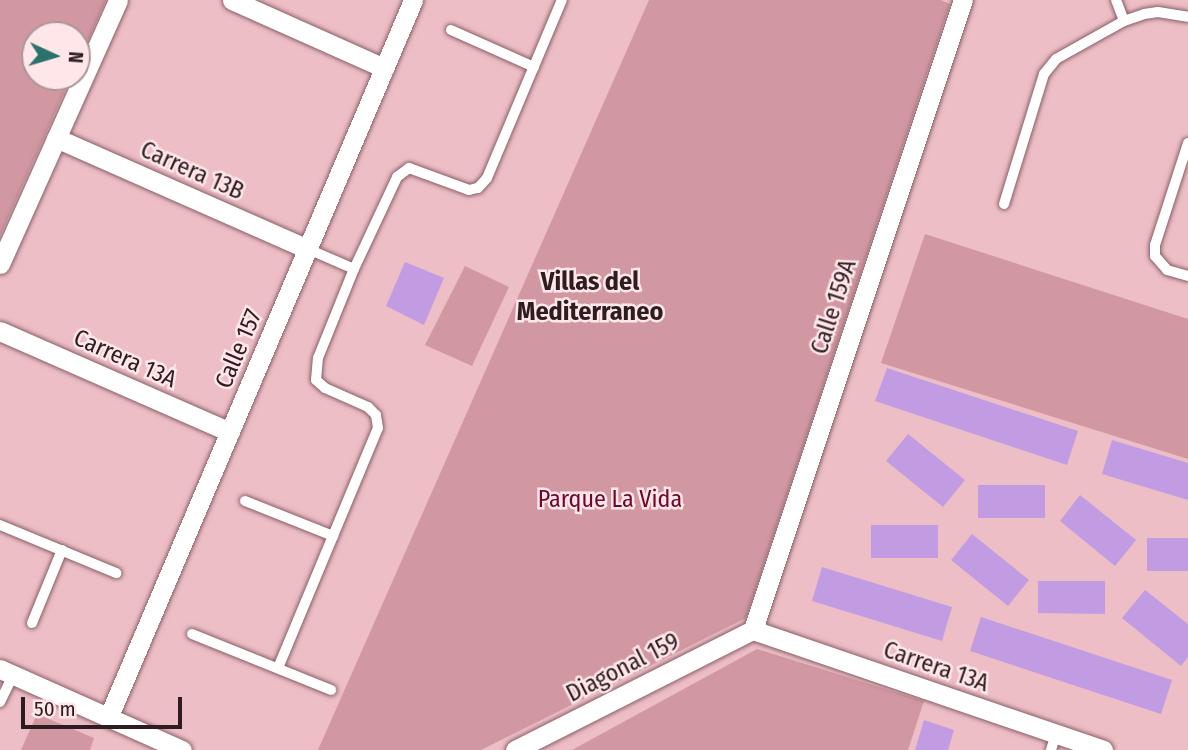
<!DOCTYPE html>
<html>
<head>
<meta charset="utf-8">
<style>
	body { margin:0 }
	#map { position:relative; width:1188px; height:750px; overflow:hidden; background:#edbec5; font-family:"Fira Sans Condensed",sans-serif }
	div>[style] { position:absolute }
	.green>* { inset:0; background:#d198a1 }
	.building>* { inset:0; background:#c19ce2 }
	.roads { filter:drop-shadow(0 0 2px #895f66) drop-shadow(0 0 2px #895f66) }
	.lane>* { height:10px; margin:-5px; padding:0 5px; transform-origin:5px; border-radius:5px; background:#fff }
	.street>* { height:19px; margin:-9.5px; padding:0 9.5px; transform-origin:9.5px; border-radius:9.5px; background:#fff }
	span { translate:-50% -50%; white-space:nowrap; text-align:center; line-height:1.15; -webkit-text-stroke:5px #fee6e9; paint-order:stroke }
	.street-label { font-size:24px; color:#2e1d20 }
	.park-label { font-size:24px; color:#70062d }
	.neighbourhood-label { font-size:26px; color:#2e1d20; font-weight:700 }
	.north { position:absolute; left:21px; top:21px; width:70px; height:70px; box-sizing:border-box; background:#fee6e9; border:2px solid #ab9699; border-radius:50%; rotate:94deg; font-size:19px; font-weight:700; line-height:28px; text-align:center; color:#2e1d20 }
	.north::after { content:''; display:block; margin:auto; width:24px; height:32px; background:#2a736d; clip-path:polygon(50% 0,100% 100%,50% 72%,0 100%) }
	.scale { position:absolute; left:21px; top:697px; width:161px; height:32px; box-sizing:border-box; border:4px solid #2e1d20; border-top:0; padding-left:9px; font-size:21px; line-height:24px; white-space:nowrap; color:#2e1d20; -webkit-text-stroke:5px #fee6e9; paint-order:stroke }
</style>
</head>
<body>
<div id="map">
	<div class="green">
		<i style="clip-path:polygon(0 0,106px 0,77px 65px,77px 35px,35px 35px,35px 77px,71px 77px,0 236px)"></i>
		<i style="clip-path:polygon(649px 0,941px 0,950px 4px,746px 618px,481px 750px,318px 750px)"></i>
		<i style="clip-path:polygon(925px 234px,1188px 319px,1188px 459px,881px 363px)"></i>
		<i style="clip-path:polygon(465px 266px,509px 287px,472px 366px,425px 345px)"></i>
		<i style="clip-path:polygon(757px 649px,924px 701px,908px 750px,572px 750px)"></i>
		<i style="clip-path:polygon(37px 714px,94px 738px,90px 750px,21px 750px)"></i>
	</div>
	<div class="building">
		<i style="clip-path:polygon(405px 262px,444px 278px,424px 325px,386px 306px)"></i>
		<i style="clip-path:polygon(887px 368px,1078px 431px,1067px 465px,875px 401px)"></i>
		<i style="clip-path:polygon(908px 434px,965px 480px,943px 507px,886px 461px)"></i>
		<i style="clip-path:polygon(1112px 440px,1188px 463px,1188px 500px,1102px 474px)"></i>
		<i style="clip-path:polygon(978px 485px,1045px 485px,1045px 518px,978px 518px)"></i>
		<i style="clip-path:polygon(1080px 495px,1136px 540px,1115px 566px,1060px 521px)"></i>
		<i style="clip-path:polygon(871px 525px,938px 525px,938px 558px,871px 558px)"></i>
		<i style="clip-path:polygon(972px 534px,1029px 580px,1008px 606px,951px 560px)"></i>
		<i style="clip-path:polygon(1147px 538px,1188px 538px,1188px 571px,1147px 571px)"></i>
		<i style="clip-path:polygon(822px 567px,952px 607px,942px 641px,812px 601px)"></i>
		<i style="clip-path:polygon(1038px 581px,1105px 581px,1105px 614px,1038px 613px)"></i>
		<i style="clip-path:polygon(1145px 590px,1188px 624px,1188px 657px,1181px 666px,1122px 618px)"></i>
		<i style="clip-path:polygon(981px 617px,1172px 680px,1161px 714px,970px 651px)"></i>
		<i style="clip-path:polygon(924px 720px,954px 730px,948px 750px,915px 750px)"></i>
	</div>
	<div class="roads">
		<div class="lane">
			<i style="left:1116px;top:0;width:22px;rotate:69deg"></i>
			<i style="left:451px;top:30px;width:91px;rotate:24deg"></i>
			<i style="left:1188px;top:143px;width:107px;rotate:107.9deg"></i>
			<i style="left:1155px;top:245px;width:11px;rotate:90deg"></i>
			<i style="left:1155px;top:256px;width:18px;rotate:49deg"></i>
			<i style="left:1167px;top:270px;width:22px;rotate:16deg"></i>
			<i style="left:1004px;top:204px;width:136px;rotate:-72.9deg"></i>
			<i style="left:1044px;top:74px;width:19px;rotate:-51deg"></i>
			<i style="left:1056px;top:59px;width:78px;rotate:-29.2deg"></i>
			<i style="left:1124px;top:21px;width:21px;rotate:-19deg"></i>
			<i style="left:1144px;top:14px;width:14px;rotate:-8deg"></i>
			<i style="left:1158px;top:12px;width:30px;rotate:9deg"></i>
			<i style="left:308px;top:249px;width:50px;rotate:23.5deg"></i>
			<i style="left:245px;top:501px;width:95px;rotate:21.7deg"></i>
			<i style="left:0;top:525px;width:126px;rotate:22.5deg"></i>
			<i style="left:32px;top:623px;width:79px;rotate:-67.7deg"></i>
			<i style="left:192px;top:634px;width:150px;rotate:21.9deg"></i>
			<i style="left:278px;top:668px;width:260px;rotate:-67.4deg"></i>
			<i style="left:378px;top:428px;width:13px;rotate:-99deg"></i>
			<i style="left:376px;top:415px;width:11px;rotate:-135deg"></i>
			<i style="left:368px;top:407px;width:47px;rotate:-156.2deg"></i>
			<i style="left:325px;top:388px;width:12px;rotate:-138deg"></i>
			<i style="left:316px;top:380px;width:22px;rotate:-85deg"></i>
			<i style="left:318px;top:358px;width:96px;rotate:-68deg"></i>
			<i style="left:354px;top:269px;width:102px;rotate:-64.9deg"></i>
			<i style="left:397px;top:177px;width:15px;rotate:-37deg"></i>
			<i style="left:409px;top:168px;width:64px;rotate:20.1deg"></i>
			<i style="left:469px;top:190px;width:9px;rotate:-13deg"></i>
			<i style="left:478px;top:188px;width:13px;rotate:-48deg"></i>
			<i style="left:487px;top:178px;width:193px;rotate:-67.2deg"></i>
			<i style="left:0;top:702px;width:30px;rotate:-64deg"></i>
			<i style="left:1051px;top:750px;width:17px;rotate:-73deg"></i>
		</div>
		<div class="street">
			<i style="left:232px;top:0;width:167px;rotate:24.1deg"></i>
			<i style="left:56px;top:138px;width:275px;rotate:23.8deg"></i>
			<i style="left:0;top:264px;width:289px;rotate:-65.9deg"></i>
			<i style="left:0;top:331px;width:251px;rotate:23.7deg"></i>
			<i style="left:753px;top:630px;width:664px;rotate:-71.57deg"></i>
			<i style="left:753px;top:630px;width:370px;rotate:18.9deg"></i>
			<i style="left:0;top:669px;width:199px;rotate:24deg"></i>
			<i style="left:109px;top:716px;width:778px;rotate:-66.99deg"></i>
			<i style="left:515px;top:750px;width:267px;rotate:-26.8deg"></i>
		</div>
	</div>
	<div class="street-label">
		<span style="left:192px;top:171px;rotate:24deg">Carrera 13B</span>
		<span style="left:834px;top:307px;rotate:-72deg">Calle 159A</span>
		<span style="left:239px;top:349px;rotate:-67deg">Calle 157</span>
		<span style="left:125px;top:359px;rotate:24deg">Carrera 13A</span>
		<span style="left:936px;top:667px;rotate:19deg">Carrera 13A</span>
		<span style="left:623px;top:668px;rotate:-27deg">Diagonal 159</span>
	</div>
	<div class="park-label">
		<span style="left:610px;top:500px">Parque La Vida</span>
	</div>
	<div class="neighbourhood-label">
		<span style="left:590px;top:297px">Villas del<br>Mediterraneo</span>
	</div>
	<div class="north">N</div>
	<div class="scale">50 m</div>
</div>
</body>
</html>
